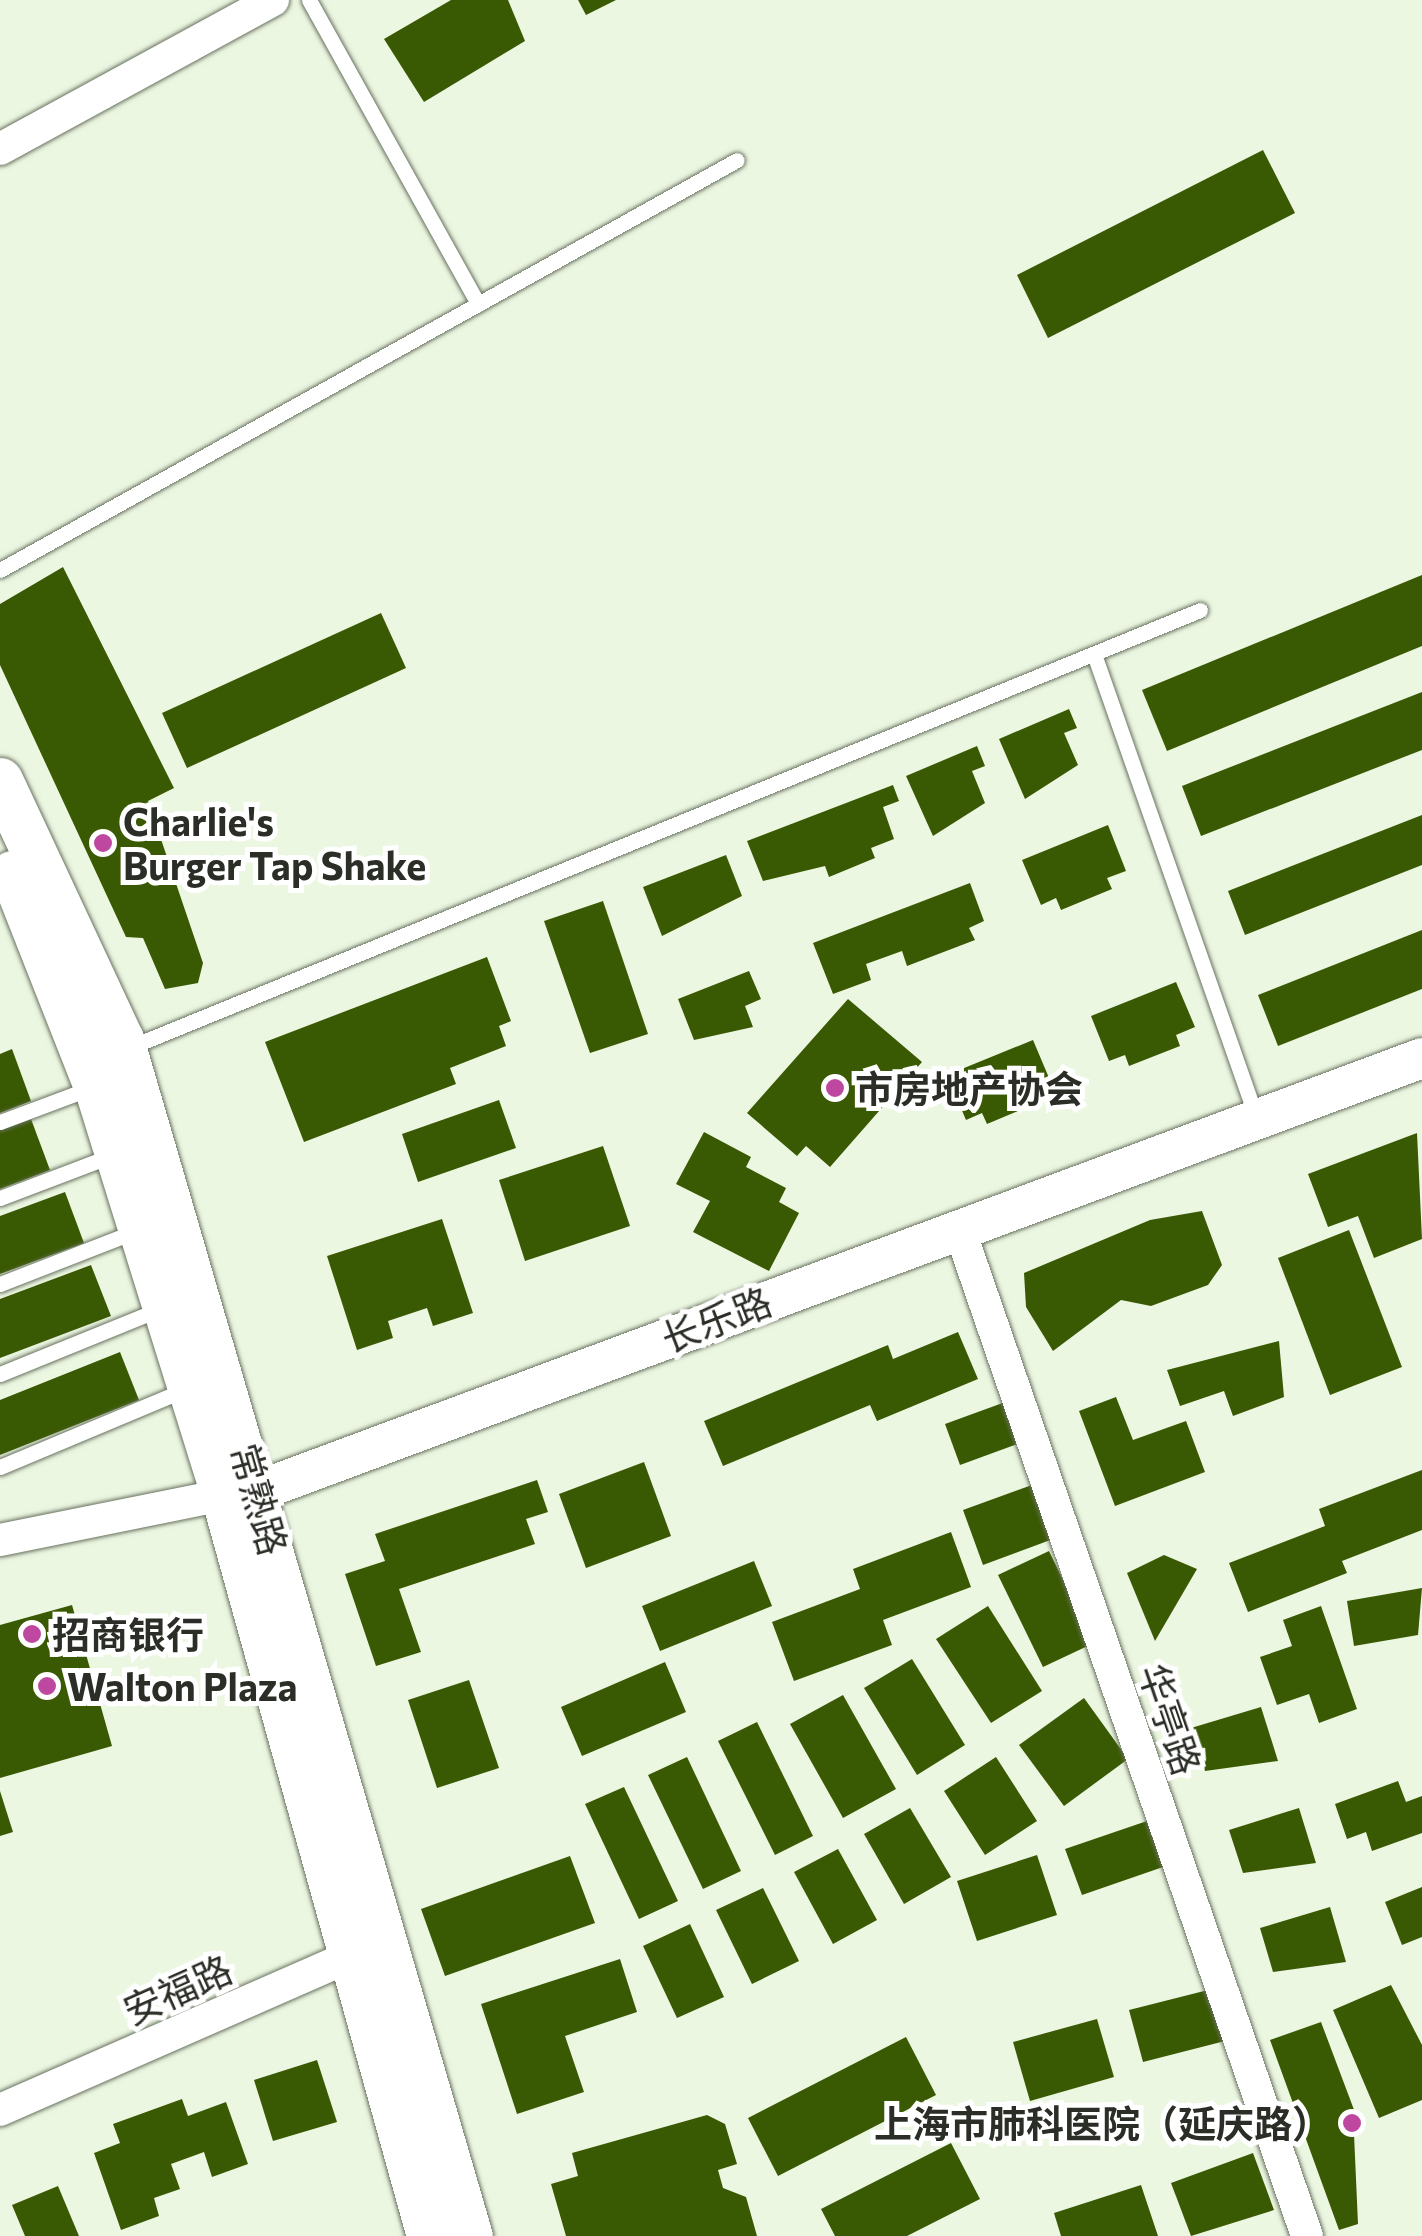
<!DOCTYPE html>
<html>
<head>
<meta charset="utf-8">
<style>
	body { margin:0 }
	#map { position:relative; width:1422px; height:2236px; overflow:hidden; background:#ecf7e2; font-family:Commissioner,"Noto Sans SC",sans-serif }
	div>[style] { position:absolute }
	.building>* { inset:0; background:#3a5903 }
	.roads { filter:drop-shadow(0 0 2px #68725f) drop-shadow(0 0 2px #68725f) }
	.service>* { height:15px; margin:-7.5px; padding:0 7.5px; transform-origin:7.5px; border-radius:7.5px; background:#fff }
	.minor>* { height:32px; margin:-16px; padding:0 16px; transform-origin:16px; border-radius:16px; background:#fff }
	.tertiary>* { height:40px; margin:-20px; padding:0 20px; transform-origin:20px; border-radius:20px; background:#fff }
	.secondary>* { height:45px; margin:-22.5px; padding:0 22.5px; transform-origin:22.5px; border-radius:22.5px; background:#fff }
	.dots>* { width:28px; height:28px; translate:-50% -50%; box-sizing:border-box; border:5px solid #fff; border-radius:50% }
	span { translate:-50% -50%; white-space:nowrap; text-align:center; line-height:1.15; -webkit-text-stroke:10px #fff; paint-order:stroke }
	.poi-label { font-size:38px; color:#2a2e26; font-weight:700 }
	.left { translate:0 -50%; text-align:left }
	.right { translate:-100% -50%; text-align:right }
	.street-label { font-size:38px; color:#2a2e26 }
</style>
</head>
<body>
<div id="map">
	<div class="building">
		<i style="clip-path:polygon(451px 0,508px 0,525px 41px,424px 102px,384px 39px)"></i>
		<i style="clip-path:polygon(578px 0,616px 0,586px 15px)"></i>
		<i style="clip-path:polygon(1263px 150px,1295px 213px,1048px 338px,1017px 275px)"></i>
		<i style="clip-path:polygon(63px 567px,174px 788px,148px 801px,203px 963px,198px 983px,165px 989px,143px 938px,126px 937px,0 665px,0 604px)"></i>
		<i style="clip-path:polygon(1422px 575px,1422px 646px,1167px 751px,1142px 690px)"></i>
		<i style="clip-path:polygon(381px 613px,406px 668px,187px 768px,162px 713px)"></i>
		<i style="clip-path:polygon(1422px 692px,1422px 750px,1201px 836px,1182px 786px)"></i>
		<i style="clip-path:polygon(1069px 709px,1077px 728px,1064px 733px,1078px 765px,1025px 799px,999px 739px)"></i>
		<i style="clip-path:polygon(977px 746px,985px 766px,972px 771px,985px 803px,933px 836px,906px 776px)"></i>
		<i style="clip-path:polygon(893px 785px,899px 801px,883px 807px,894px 839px,871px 848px,875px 858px,829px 877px,825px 866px,763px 881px,747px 841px)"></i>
		<i style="clip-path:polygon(1422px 815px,1422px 865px,1245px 935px,1228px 891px)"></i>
		<i style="clip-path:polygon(1108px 825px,1126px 871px,1107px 878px,1112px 889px,1061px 910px,1056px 898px,1041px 905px,1022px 860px)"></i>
		<i style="clip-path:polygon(726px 855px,742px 896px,662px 936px,643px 887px)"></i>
		<i style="clip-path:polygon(970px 883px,984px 921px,969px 928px,975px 940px,907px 966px,902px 951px,866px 964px,871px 980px,833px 994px,813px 943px)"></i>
		<i style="clip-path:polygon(603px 901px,648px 1034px,590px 1053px,544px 921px)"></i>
		<i style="clip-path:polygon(1422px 930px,1422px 989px,1278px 1046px,1258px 995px)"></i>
		<i style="clip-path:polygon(487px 957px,511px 1021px,499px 1026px,506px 1046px,450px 1068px,456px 1084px,304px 1142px,265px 1042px)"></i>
		<i style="clip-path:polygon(749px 971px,761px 999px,745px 1006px,753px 1027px,694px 1040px,678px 999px)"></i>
		<i style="clip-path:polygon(1176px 982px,1195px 1027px,1176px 1035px,1180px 1046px,1129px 1066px,1125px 1055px,1109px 1061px,1091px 1016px)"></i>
		<i style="clip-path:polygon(848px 999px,922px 1062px,830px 1167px,806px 1146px,797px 1156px,747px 1113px)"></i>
		<i style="clip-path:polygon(1033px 1040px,1052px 1085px,1032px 1093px,1037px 1103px,987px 1124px,982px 1113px,966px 1120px,947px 1075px)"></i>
		<i style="clip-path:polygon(12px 1049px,31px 1101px,0 1113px,0 1054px)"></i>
		<i style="clip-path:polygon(499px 1100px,516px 1148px,418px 1182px,402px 1134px)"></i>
		<i style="clip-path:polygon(31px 1119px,50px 1170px,0 1189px,0 1130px)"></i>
		<i style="clip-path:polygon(704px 1132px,751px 1157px,746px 1167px,786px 1188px,779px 1202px,799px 1213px,769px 1271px,693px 1232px,710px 1201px,676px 1184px)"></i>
		<i style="clip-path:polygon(1417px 1133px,1422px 1239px,1374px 1258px,1358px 1216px,1328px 1227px,1308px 1174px)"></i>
		<i style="clip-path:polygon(603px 1146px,630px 1226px,525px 1261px,499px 1180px)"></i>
		<i style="clip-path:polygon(65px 1192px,84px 1243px,0 1274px,0 1216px)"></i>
		<i style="clip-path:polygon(1202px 1211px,1222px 1265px,1208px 1285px,1151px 1306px,1121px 1300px,1053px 1351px,1026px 1307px,1024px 1273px,1150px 1220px)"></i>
		<i style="clip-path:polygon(442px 1219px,473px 1313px,433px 1326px,427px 1308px,388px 1321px,393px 1338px,357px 1350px,327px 1256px)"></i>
		<i style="clip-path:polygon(1349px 1230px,1402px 1367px,1330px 1395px,1278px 1258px)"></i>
		<i style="clip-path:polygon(91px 1265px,111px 1316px,0 1358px,0 1299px)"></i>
		<i style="clip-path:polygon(958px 1332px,978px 1379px,877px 1421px,870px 1405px,723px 1466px,704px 1421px,888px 1345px,893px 1359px)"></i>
		<i style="clip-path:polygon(1279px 1341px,1284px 1397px,1233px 1416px,1224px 1391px,1180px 1406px,1167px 1370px)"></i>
		<i style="clip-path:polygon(120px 1352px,139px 1400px,0 1455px,0 1400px)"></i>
		<i style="clip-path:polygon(1116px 1397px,1133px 1440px,1186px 1421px,1205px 1472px,1115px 1506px,1079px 1411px)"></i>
		<i style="clip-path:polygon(1008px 1401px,1023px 1442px,960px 1465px,945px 1424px)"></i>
		<i style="clip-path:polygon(644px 1462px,671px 1536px,586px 1568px,559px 1494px)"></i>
		<i style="clip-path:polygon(1422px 1470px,1422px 1530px,1342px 1561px,1347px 1573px,1248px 1612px,1229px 1563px,1325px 1526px,1319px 1509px)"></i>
		<i style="clip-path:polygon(537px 1480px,548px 1512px,526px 1519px,535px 1544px,399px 1589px,421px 1652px,376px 1666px,345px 1574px,385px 1561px,375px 1534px)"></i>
		<i style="clip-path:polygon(1032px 1485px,1053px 1539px,983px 1565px,963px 1510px)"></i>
		<i style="clip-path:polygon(951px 1532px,971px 1587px,883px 1620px,892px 1645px,794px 1681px,772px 1622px,860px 1589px,853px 1569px)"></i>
		<i style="clip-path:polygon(1049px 1551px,1094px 1643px,1043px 1667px,998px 1575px)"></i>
		<i style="clip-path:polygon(1164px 1555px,1197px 1569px,1155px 1641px,1127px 1573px)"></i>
		<i style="clip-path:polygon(754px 1561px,772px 1606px,660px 1651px,642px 1606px)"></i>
		<i style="clip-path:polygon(1422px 1588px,1418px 1635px,1354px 1646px,1347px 1601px)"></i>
		<i style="clip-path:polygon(72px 1605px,112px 1746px,0 1778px,0 1625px)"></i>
		<i style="clip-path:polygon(988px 1606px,1042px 1691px,991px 1723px,936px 1639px)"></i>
		<i style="clip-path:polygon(1321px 1606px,1357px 1709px,1319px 1723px,1309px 1694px,1277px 1705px,1260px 1657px,1292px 1646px,1283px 1620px)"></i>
		<i style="clip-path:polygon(912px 1659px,965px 1745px,917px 1775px,864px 1688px)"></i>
		<i style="clip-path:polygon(665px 1662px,686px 1712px,582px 1756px,561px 1707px)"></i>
		<i style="clip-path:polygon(469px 1680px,499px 1768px,437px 1788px,408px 1700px)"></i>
		<i style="clip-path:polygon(843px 1695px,896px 1789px,843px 1818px,790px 1724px)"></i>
		<i style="clip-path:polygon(1084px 1698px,1128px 1759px,1064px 1806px,1019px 1745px)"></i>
		<i style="clip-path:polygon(1261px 1707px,1278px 1761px,1205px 1771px,1191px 1728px)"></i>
		<i style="clip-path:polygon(757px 1722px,813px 1836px,775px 1855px,718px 1741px)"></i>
		<i style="clip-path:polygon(687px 1757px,741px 1871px,703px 1889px,648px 1775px)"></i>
		<i style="clip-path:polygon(996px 1757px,1037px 1821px,985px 1855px,944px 1791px)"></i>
		<i style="clip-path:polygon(1398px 1781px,1406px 1802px,1422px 1796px,1422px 1833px,1372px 1851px,1366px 1832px,1347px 1839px,1335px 1804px)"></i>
		<i style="clip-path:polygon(624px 1787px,678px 1901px,639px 1919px,585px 1804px)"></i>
		<i style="clip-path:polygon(0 1791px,13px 1832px,0 1836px)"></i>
		<i style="clip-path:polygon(910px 1808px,951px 1877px,904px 1904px,864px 1834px)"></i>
		<i style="clip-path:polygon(1299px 1808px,1316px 1863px,1243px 1873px,1229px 1830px)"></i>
		<i style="clip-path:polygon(1147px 1821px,1163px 1867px,1082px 1895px,1065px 1849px)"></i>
		<i style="clip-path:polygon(838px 1849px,877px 1920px,833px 1944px,794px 1872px)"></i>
		<i style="clip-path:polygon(1037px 1855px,1057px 1915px,977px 1941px,957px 1881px)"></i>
		<i style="clip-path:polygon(570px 1856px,595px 1923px,445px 1976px,421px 1909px)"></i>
		<i style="clip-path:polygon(1422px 1887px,1422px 1937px,1402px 1945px,1385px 1902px)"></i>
		<i style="clip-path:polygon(763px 1888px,799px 1961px,752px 1984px,716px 1910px)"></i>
		<i style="clip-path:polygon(1330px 1907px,1346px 1962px,1273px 1972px,1260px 1928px)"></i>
		<i style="clip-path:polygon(690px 1924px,724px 1997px,677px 2018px,643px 1946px)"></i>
		<i style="clip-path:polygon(620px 1959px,637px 2012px,565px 2036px,584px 2092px,517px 2114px,481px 2004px)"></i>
		<i style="clip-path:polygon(1391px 1985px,1422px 2045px,1422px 2100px,1379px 2118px,1333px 2010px)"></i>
		<i style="clip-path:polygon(1212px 1989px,1225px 2041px,1143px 2062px,1129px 2010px)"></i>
		<i style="clip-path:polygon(1097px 2019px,1114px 2077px,1030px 2101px,1013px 2042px)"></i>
		<i style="clip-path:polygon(1321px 2022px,1362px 2131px,1354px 2134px,1358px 2224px,1339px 2230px,1270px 2040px)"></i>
		<i style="clip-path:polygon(906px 2037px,936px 2095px,778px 2176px,748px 2118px)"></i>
		<i style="clip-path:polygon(317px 2060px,337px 2122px,273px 2141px,254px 2080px)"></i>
		<i style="clip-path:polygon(182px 2099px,188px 2116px,226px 2102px,248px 2164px,212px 2177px,204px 2152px,171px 2164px,180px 2189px,154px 2198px,159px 2216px,121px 2230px,94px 2153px,120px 2143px,113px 2124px)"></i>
		<i style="clip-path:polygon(707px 2115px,725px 2124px,737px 2164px,718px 2170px,723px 2188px,746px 2197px,757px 2236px,566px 2236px,551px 2184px,578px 2176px,572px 2153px)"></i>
		<i style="clip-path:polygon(951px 2143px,980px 2199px,907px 2236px,835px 2236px,821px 2209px)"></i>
		<i style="clip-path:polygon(1253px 2153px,1274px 2210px,1191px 2236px,1171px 2183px)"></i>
		<i style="clip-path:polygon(1141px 2185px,1158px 2236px,1061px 2236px,1054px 2213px)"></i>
		<i style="clip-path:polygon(58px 2186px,79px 2236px,25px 2236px,12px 2205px)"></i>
	</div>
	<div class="roads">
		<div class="service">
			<i style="left:309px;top:0;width:348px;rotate:60.9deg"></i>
			<i style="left:0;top:570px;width:843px;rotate:-29.09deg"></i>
			<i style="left:1094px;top:654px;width:491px;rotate:70.7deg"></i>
			<i style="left:128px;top:1048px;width:1158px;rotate:-22.22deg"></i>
			<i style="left:0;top:1122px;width:99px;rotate:-20.6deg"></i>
			<i style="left:0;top:1198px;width:121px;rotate:-20.8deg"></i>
			<i style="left:0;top:1284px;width:146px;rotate:-21.3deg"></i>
			<i style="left:0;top:1374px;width:173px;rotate:-22.1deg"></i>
			<i style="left:0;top:1467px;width:199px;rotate:-22.7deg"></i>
		</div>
		<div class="minor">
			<i style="left:0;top:149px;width:311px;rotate:-28.6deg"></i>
			<i style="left:959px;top:1228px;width:1066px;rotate:70.95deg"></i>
			<i style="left:0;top:1540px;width:227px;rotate:-11.4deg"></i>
			<i style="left:0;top:2110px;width:405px;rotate:-23.7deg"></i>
		</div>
		<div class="tertiary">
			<i style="left:223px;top:1495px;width:35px;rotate:-7deg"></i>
			<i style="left:258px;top:1491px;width:1242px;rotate:-20.4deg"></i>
		</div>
		<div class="secondary">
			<i style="left:0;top:780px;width:286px;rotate:65deg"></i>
			<i style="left:121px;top:1039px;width:1247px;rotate:73.75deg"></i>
			<i style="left:12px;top:873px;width:229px;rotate:68.5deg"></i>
			<i style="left:96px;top:1086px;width:428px;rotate:72.7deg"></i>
			<i style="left:223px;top:1495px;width:769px;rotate:74.46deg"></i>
		</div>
	</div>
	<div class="dots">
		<i style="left:103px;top:843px;background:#be489f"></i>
		<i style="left:835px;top:1088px;background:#be489f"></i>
		<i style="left:32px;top:1634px;background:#be489f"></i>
		<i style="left:47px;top:1686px;background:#be489f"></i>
		<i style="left:1352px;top:2123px;background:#be489f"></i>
	</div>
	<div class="poi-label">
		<span class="left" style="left:123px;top:843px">Charlie's<br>Burger Tap Shake</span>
		<span class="left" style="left:855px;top:1088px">市房地产协会</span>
		<span class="left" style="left:52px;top:1634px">招商银行</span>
		<span class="left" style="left:67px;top:1686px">Walton Plaza</span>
		<span class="right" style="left:1330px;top:2123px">上海市肺科医院（延庆路）</span>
	</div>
	<div class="street-label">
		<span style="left:716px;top:1319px;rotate:-21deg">长乐路</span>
		<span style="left:260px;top:1499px;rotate:74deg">常熟路</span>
		<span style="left:1171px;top:1719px;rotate:71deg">华亭路</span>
		<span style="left:177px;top:1989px;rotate:-24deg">安福路</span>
	</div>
</div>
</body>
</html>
